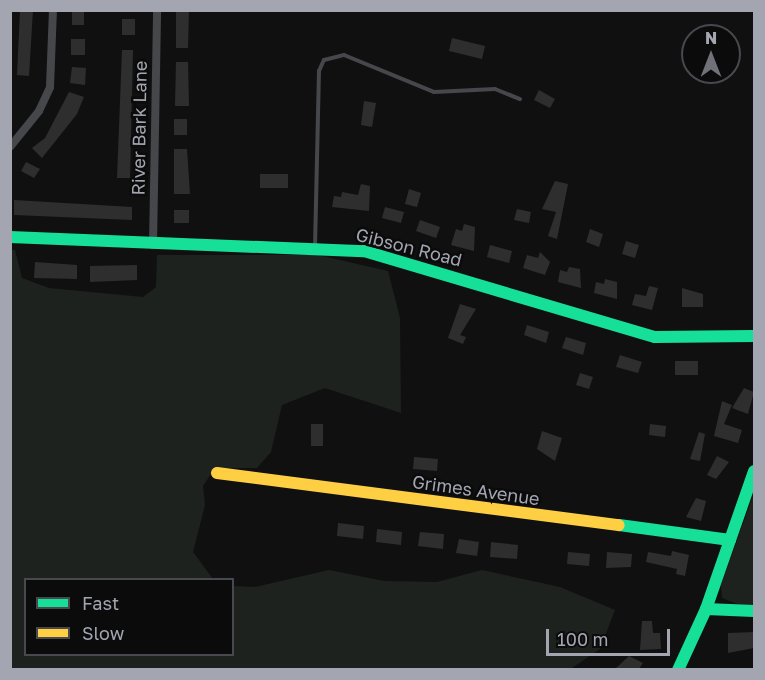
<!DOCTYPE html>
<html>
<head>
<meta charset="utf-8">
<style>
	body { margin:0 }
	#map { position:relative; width:765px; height:680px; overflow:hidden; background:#101011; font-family:"Golos Text",sans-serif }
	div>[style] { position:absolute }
	.green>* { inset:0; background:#1d221e }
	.building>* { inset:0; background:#2e2e2f }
	.lane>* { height:4px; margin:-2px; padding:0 2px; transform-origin:2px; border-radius:2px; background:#46474b }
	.street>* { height:8px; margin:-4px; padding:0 4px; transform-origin:4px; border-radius:4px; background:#46474b }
	.fast>* { height:12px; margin:-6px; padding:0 6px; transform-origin:6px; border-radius:6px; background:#16e098 }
	.slow>* { height:12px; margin:-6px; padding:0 6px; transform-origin:6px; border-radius:6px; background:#ffcf43 }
	span { translate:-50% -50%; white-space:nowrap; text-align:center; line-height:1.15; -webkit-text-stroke:5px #0b0b0c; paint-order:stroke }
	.street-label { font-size:18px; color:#a3a5b1 }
	.frame { position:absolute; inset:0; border:12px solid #a3a5b1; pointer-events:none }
	.legend { position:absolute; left:24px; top:578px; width:210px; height:78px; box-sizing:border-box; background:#0b0b0c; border:2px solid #48494e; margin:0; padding:8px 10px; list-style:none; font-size:18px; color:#a3a5b1 }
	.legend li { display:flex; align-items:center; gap:12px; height:30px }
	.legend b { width:30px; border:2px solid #48494e }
	.north { position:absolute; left:681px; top:24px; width:60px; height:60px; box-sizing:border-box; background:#0b0b0c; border:2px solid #48494e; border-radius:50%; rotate:0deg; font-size:16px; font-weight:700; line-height:24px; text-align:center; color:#a3a5b1 }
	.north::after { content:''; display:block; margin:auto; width:21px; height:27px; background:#707179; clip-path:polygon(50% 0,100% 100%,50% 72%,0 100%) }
	.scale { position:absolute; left:546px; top:629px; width:124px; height:27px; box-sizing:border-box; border:3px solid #a3a5b1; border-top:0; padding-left:8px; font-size:18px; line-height:21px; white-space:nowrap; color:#a3a5b1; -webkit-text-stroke:4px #0b0b0c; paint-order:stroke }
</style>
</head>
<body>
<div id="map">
	<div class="green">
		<i style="clip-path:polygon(10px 250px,15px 250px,22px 278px,49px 288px,143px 297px,156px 287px,157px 255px,318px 255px,388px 271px,400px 318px,401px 413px,325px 388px,282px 405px,271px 452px,257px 468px,215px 468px,203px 486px,205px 505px,193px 552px,213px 579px,26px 580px,26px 654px,232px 654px,233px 586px,255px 587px,329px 570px,384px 581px,437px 582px,482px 570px,560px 587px,615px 610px,600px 649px,569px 670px,11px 669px)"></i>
		<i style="clip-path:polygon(754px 493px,754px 606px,740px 605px,722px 598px,721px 585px)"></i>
	</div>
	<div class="building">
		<i style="clip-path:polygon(20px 10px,33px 10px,29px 76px,17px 75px)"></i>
		<i style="clip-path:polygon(72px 10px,84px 10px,84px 25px,72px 25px)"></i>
		<i style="clip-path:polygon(176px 10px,189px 10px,188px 48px,176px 48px)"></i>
		<i style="clip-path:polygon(122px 19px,135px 19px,135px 35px,122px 35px)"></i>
		<i style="clip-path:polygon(452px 38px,485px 46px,482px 59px,449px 51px)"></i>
		<i style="clip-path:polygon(71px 39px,85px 39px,85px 55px,71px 55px)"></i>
		<i style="clip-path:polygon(122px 50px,133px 50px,130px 178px,117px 178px)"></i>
		<i style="clip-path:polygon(176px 62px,188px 62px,189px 106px,175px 106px)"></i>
		<i style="clip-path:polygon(72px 67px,86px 68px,85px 85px,70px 83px)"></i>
		<i style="clip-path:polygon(539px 90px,555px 99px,550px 108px,534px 100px)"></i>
		<i style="clip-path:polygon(69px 92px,84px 97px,77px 114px,42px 158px,32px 148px,45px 138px)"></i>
		<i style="clip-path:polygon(364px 101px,376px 103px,372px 127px,361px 125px)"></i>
		<i style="clip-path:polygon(174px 119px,187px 119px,187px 135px,174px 135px)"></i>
		<i style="clip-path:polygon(174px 149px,187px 149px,190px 194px,174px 194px)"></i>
		<i style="clip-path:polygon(26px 162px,40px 169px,34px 178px,21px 171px)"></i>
		<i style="clip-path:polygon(260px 174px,288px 174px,288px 188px,260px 188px)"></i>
		<i style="clip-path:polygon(555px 181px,568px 184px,557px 239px,548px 236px,556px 212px,542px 209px)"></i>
		<i style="clip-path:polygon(361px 184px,370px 186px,369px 211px,332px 207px,334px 196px,341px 197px,342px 192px,358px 195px)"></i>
		<i style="clip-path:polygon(409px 189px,421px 193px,417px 207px,405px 204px)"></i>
		<i style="clip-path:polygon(14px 200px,132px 207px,132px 220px,14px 215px)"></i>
		<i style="clip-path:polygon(385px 207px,404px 212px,401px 223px,382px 218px)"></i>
		<i style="clip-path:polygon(517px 209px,531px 212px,529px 223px,514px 220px)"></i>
		<i style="clip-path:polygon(174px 210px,189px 210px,189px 223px,174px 223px)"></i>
		<i style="clip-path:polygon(420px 220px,440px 227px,436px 238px,416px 231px)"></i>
		<i style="clip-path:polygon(464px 224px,475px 227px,474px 251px,451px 245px,456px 229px,462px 231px)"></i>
		<i style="clip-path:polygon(590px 229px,603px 234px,599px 247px,586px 242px)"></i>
		<i style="clip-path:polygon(626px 241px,639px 245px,635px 258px,622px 254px)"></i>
		<i style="clip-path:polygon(490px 245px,512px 251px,509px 263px,487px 257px)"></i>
		<i style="clip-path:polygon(540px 252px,550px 262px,545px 275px,523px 268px,527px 255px,538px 258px)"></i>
		<i style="clip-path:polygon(35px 262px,77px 265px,77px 279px,34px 278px)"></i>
		<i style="clip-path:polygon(137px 265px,137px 280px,90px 282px,90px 266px)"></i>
		<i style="clip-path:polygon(569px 267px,580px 269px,581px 288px,558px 282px,560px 270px,567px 272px)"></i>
		<i style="clip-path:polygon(605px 279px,617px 282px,617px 299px,594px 293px,596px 282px,604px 284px)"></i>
		<i style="clip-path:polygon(649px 286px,658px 288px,652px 310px,632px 305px,635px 294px,646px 296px)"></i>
		<i style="clip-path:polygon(682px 288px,703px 294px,703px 307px,682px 307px)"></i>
		<i style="clip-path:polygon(460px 304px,476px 309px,460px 335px,466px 337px,463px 344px,448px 338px)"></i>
		<i style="clip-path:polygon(527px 325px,549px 332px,546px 343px,524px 335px)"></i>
		<i style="clip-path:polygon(566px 337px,586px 343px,583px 355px,562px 348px)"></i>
		<i style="clip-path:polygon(620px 355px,642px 362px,638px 373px,616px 367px)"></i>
		<i style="clip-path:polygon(675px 361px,698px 361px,698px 375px,675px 375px)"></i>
		<i style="clip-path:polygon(580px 373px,593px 377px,589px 389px,576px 385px)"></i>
		<i style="clip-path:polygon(744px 388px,754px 392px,748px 414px,732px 408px)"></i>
		<i style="clip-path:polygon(722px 401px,732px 405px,724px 424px,742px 430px,738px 443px,714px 436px)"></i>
		<i style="clip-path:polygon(311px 424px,323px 424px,323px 446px,311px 446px)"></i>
		<i style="clip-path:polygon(650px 424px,666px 426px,665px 437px,649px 435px)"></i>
		<i style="clip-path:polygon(542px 431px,562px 438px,555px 461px,537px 449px)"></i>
		<i style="clip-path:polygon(699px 432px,705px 434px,700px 461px,690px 459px)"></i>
		<i style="clip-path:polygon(717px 456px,729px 462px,716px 479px,707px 475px)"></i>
		<i style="clip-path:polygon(414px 457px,438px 459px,437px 471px,413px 469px)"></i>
		<i style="clip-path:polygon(696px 498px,706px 501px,701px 521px,686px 517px)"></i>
		<i style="clip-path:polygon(338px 523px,364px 526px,363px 539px,337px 536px)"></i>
		<i style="clip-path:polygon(377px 529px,402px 532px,401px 545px,376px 542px)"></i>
		<i style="clip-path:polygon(420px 532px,444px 534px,443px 549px,418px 546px)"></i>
		<i style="clip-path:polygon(459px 539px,479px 542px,477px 556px,456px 553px)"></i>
		<i style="clip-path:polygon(491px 542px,518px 545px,517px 559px,490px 557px)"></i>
		<i style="clip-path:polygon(672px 551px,689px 555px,685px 576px,676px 574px,677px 569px,646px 562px,648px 552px,671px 556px)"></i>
		<i style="clip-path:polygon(568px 552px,590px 554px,589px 566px,567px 564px)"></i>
		<i style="clip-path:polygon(607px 552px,632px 554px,631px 567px,606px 568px)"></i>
		<i style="clip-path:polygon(642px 621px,652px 621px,653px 633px,660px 633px,661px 649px,640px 650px)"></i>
		<i style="clip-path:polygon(754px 632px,754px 648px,728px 653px,728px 633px)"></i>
		<i style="clip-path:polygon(629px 656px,643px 663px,639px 669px,615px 669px)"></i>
	</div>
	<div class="lane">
		<i style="left:315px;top:247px;width:176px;rotate:-88.7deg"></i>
		<i style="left:319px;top:71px;width:12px;rotate:-66deg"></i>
		<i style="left:324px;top:60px;width:21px;rotate:-14deg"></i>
		<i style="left:344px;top:55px;width:97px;rotate:22.3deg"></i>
		<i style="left:434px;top:92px;width:61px;rotate:-2.8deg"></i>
		<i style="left:495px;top:89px;width:27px;rotate:22deg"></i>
	</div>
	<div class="street">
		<i style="left:10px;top:147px;width:46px;rotate:-51.1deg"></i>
		<i style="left:39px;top:111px;width:26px;rotate:-65deg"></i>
		<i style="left:50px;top:87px;width:77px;rotate:-87.8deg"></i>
		<i style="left:153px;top:245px;width:235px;rotate:-89deg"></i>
	</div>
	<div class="fast">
		<i style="left:10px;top:237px;width:354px;rotate:2.3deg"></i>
		<i style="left:364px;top:251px;width:303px;rotate:16.5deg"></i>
		<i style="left:655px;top:337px;width:99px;rotate:-0.6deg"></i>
		<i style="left:619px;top:525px;width:112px;rotate:7.7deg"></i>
		<i style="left:706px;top:609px;width:48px;rotate:2.4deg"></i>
		<i style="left:678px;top:670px;width:67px;rotate:-65.3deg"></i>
		<i style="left:706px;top:609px;width:146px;rotate:-70.8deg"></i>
	</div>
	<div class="slow">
		<i style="left:217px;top:473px;width:405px;rotate:7.4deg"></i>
	</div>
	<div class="street-label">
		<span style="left:139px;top:128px;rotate:-89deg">River Bark Lane</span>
		<span style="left:409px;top:247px;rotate:14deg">Gibson Road</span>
		<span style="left:476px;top:490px;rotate:8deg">Grimes Avenue</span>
	</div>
	<div class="frame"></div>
	<ul class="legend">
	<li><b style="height:8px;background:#16e098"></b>Fast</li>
	<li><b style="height:8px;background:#ffcf43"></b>Slow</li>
	</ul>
	<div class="north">N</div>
	<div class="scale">100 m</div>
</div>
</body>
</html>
